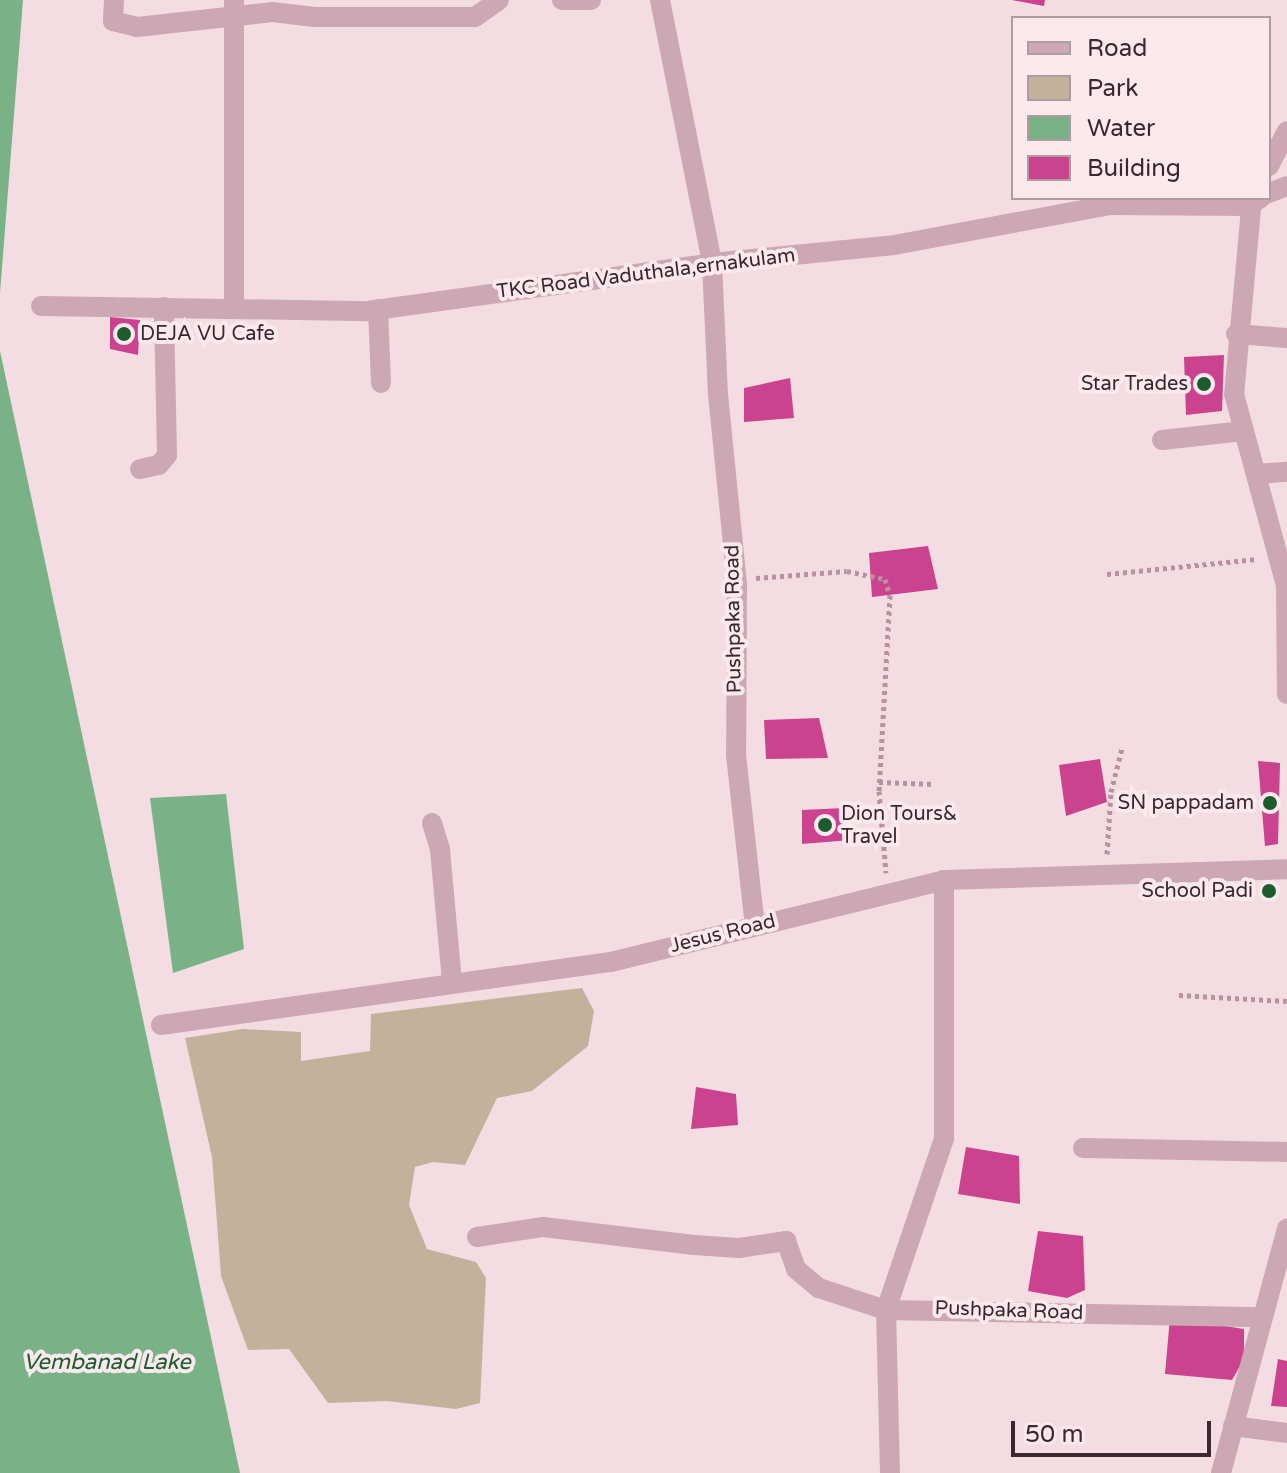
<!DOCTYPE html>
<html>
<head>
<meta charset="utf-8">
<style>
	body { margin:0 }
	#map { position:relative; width:1287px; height:1473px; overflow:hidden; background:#f3dde3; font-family:"Varela Round",sans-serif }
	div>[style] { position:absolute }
	.green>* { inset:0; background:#c3b19c }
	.water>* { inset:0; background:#7ab288 }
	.building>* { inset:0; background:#cb438e }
	.path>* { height:5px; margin-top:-2.5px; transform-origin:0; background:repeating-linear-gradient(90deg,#b892a0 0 4px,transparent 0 8px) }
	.minor>* { height:20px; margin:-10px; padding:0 10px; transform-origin:10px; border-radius:10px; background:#cca8b4 }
	.dots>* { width:22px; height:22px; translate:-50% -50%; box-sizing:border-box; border:4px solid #fbe9ee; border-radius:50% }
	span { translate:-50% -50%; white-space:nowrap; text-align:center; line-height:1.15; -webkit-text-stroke:8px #fbe9ee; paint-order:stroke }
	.street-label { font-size:20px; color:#392830 }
	.poi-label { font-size:20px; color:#392830 }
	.left { translate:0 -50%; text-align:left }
	.right { translate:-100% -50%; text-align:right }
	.water-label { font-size:22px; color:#1c5c2d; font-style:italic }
	.legend { position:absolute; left:1011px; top:16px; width:260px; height:184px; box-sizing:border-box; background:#fbe9ee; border:2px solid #ad9ca2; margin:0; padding:10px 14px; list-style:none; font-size:24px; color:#392830 }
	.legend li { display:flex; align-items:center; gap:16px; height:40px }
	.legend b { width:40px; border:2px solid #ad9ca2 }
	.scale { position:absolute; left:1011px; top:1421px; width:200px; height:36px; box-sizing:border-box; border:4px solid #392830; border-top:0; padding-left:10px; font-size:24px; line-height:28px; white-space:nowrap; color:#392830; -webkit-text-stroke:6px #fbe9ee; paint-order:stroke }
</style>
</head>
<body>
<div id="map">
	<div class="green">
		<i style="clip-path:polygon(582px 988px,594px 1011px,588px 1046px,532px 1091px,497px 1098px,465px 1165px,433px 1162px,415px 1167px,409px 1205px,427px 1249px,476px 1262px,486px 1278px,480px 1403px,456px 1409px,387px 1401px,328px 1403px,289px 1349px,248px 1350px,221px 1276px,212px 1157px,185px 1038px,243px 1029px,301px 1032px,301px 1061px,370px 1051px,371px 1014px)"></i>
	</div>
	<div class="water">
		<i style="clip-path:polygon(0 0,23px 0,0 293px)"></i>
		<i style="clip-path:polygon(0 351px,240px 1473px,0 1473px)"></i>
		<i style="clip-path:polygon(226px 794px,244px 949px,173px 973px,150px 798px)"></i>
	</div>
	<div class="building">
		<i style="clip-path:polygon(1012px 0,1045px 0,1044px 6px)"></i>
		<i style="clip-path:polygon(110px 317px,140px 320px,138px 355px,110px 349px)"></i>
		<i style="clip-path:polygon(1224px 355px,1222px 411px,1186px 415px,1184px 357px)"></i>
		<i style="clip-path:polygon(790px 378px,794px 418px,744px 422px,744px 388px)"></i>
		<i style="clip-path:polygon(928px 546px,938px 589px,872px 597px,869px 553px)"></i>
		<i style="clip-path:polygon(819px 718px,828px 758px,766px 759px,764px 720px)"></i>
		<i style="clip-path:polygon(1100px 759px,1107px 802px,1066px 816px,1059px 765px)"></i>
		<i style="clip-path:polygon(1258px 761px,1280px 763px,1278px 844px,1265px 846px)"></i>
		<i style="clip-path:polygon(845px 808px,851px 840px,802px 844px,802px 810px)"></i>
		<i style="clip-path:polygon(696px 1087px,736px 1094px,738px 1125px,691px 1129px)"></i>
		<i style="clip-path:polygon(966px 1147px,1019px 1156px,1020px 1204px,958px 1194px)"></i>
		<i style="clip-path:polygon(1038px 1231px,1083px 1236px,1085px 1290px,1067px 1298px,1028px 1291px)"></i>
		<i style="clip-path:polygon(1170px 1317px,1244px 1329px,1244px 1359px,1232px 1380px,1165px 1374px)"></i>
		<i style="clip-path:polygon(1278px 1359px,1287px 1361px,1287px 1407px,1271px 1406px)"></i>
	</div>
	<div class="path">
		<i style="left:1107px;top:574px;width:151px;rotate:-5.7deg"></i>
		<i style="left:756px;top:578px;width:91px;rotate:-4.4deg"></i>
		<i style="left:847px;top:571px;width:39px;rotate:12deg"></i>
		<i style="left:885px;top:579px;width:17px;rotate:73deg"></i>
		<i style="left:890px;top:595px;width:196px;rotate:93.2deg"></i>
		<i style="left:879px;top:791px;width:82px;rotate:85.1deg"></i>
		<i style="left:879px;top:782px;width:55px;rotate:2.1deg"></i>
		<i style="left:1107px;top:854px;width:62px;rotate:-86.3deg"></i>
		<i style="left:1111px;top:792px;width:45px;rotate:-76deg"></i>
		<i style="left:1179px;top:995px;width:108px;rotate:3.2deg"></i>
	</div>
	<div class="minor">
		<i style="left:114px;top:0;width:21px;rotate:93deg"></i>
		<i style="left:113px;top:21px;width:25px;rotate:14deg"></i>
		<i style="left:137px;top:27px;width:136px;rotate:-6.3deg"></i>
		<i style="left:272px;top:12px;width:43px;rotate:6.6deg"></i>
		<i style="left:315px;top:17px;width:160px"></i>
		<i style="left:475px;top:17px;width:29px;rotate:-35deg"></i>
		<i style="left:234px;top:0;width:308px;rotate:90deg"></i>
		<i style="left:562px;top:0;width:29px"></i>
		<i style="left:660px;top:0;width:268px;rotate:78.8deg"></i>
		<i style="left:712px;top:263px;width:131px;rotate:87.4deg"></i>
		<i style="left:718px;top:394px;width:192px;rotate:84.3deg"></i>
		<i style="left:737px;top:585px;width:170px;rotate:90.3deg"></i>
		<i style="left:736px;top:755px;width:172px;rotate:83.7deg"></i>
		<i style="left:1269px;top:166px;width:39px;rotate:-63deg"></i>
		<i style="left:1269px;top:193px;width:19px;rotate:-21deg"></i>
		<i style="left:1252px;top:198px;width:197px;rotate:95.2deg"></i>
		<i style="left:1234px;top:394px;width:199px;rotate:74.8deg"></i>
		<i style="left:1286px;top:586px;width:108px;rotate:89.5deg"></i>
		<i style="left:41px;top:306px;width:327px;rotate:0.9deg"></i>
		<i style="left:368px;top:311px;width:347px;rotate:-7.9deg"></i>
		<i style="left:712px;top:263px;width:183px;rotate:-5.6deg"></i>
		<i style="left:894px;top:245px;width:219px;rotate:-10.5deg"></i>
		<i style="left:1109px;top:205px;width:139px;rotate:0.4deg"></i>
		<i style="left:1248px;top:206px;width:15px;rotate:-32deg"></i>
		<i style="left:378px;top:309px;width:74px;rotate:87.7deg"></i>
		<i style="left:1236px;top:334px;width:51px;rotate:4.5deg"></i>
		<i style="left:1162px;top:440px;width:82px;rotate:-6.3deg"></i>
		<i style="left:140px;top:469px;width:19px;rotate:-12deg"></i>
		<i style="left:159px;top:465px;width:13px;rotate:-51deg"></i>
		<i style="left:167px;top:455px;width:148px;rotate:-91.2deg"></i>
		<i style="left:1256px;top:474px;width:31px;rotate:-4deg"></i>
		<i style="left:432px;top:823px;width:28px;rotate:73deg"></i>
		<i style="left:440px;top:850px;width:134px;rotate:84.8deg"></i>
		<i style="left:161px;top:1025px;width:454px;rotate:-8deg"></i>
		<i style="left:611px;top:962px;width:343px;rotate:-13.8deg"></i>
		<i style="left:944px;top:880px;width:343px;rotate:-1.8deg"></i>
		<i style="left:1083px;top:1148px;width:204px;rotate:1.1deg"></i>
		<i style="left:477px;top:1237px;width:67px;rotate:-8.6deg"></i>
		<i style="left:543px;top:1227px;width:152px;rotate:6.8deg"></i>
		<i style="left:694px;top:1245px;width:45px;rotate:3.8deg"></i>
		<i style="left:739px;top:1248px;width:48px;rotate:-8.5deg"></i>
		<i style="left:786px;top:1241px;width:30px;rotate:70deg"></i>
		<i style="left:796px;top:1269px;width:30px;rotate:40deg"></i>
		<i style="left:819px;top:1288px;width:71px;rotate:18.2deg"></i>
		<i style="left:886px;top:1310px;width:376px;rotate:1.1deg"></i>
		<i style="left:1233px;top:1426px;width:54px;rotate:7.4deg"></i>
		<i style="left:890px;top:1473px;width:163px;rotate:-91.4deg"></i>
		<i style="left:886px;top:1310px;width:181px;rotate:-71.3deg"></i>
		<i style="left:944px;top:1139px;width:259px;rotate:-90deg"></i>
		<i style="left:1221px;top:1473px;width:253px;rotate:-74.9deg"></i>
	</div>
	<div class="dots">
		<i style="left:124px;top:334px;background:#1c5c2d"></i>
		<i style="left:1204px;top:384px;background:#1c5c2d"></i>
		<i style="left:1270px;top:803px;background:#1c5c2d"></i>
		<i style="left:825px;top:825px;background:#1c5c2d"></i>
		<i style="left:1269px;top:891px;background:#1c5c2d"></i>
	</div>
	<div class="street-label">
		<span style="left:646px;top:274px;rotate:-7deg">TKC Road Vaduthala,ernakulam</span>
		<span style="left:734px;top:619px;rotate:-91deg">Pushpaka Road</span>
		<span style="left:723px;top:934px;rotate:-14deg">Jesus Road</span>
		<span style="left:1009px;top:1311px;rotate:2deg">Pushpaka Road</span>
	</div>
	<div class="poi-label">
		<span class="left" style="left:140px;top:334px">DEJA VU Cafe</span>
		<span class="right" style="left:1188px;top:384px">Star Trades</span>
		<span class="right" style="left:1254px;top:803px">SN pappadam</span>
		<span class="left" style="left:841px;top:826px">Dion Tours&amp;<br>Travel</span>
		<span class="right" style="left:1253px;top:891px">School Padi</span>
	</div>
	<div class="water-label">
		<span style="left:107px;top:1363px">Vembanad Lake</span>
	</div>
	<ul class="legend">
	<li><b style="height:10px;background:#cca8b4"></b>Road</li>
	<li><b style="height:22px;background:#c3b19c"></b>Park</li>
	<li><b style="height:22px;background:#7ab288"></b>Water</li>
	<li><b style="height:22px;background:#cb438e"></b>Building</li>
	</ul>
	<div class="scale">50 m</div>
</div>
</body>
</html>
